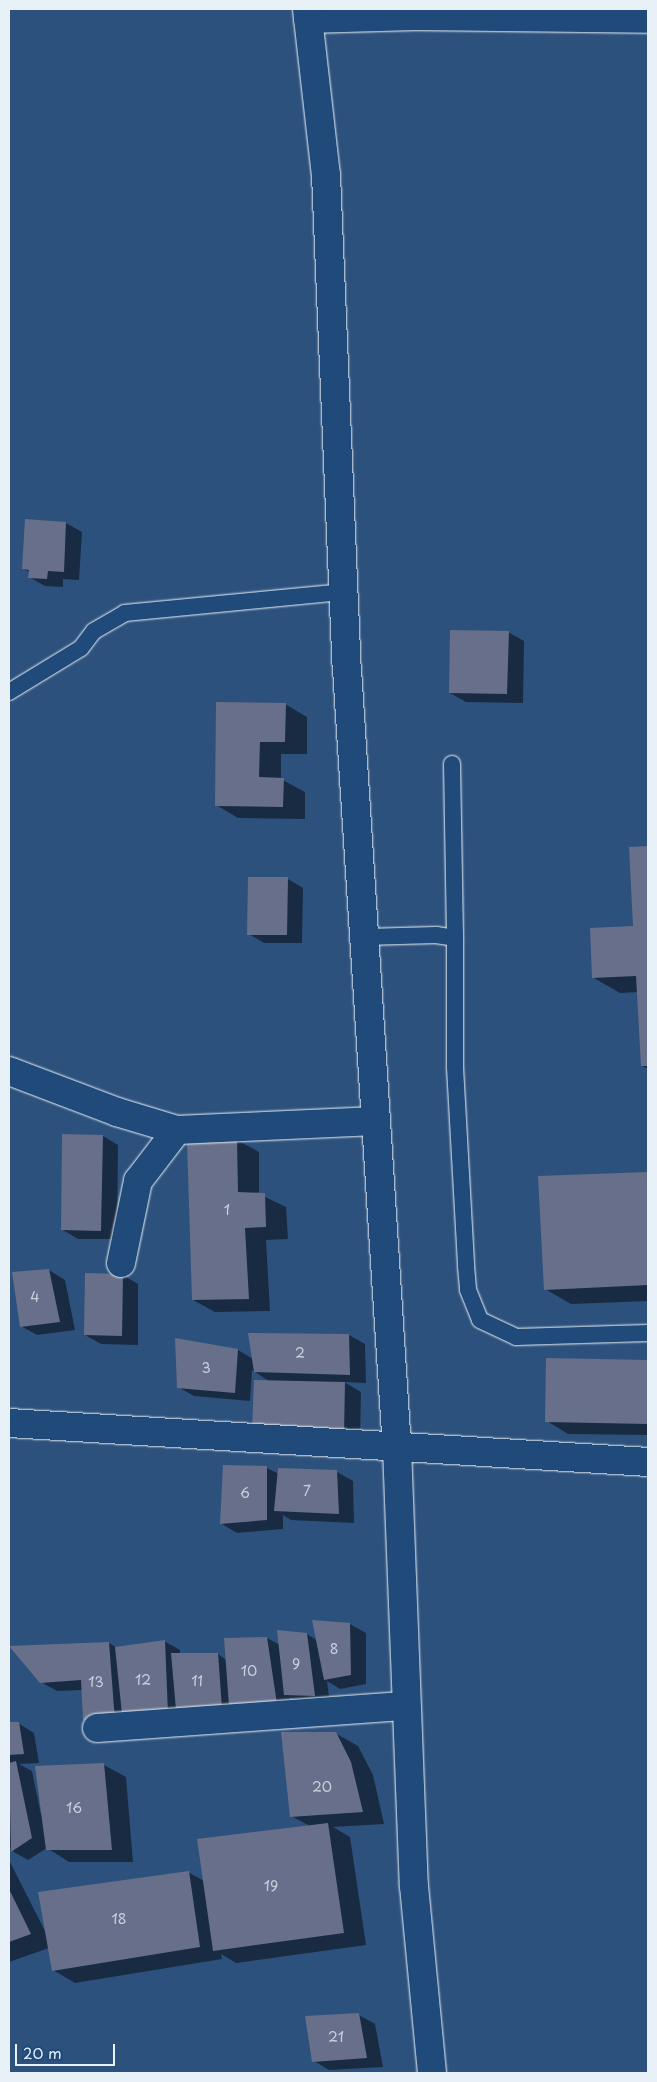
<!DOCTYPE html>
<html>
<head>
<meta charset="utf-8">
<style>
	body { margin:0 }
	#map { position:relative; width:657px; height:2082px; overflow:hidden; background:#2d517d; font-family:"Playpen Sans",sans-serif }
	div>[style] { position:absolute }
	.shadow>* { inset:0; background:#0007 }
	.building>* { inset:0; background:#676f8a }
	.roads { filter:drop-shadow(0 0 1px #e8f1f8) drop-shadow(0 0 1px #e8f1f8) }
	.service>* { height:16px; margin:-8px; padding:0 8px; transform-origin:8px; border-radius:8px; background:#1f4a7a }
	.minor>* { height:28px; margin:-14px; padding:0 14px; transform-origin:14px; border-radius:14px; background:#1f4a7a }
	.secondary>* { height:28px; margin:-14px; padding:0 14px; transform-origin:14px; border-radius:14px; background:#1f4a7a }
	span { translate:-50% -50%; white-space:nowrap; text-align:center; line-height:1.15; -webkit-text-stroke:5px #1f4a7a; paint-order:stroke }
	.number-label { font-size:14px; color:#c8d0dc }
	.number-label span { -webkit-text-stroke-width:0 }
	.frame { position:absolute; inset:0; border:10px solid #e8f1f8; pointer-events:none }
	.scale { position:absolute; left:15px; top:2044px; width:100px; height:22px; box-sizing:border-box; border:2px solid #e8f1f8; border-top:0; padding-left:6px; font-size:15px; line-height:18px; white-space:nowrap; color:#e8f1f8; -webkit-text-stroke:4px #1f4a7a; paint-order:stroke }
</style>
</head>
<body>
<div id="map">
	<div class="shadow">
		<i style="clip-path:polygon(26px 520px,66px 523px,82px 532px,79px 580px,63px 579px,63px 587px,45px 586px,29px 577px,30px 572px,23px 569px)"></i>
		<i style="clip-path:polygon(508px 632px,524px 641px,523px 703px,466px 702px,450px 693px)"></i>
		<i style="clip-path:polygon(285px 704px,307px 717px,307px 754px,281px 754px,281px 779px,305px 792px,305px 819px,238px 818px,216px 805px)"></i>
		<i style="clip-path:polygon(648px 847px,648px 1069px,642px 1066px,638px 992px,620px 993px,594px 978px,634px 927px,630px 848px)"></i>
		<i style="clip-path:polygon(288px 879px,303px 888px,302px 943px,264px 943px,249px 934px)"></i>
		<i style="clip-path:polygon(103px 1136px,118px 1145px,117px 1239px,78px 1239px,63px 1230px)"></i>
		<i style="clip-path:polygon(237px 1140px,259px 1152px,259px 1194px,286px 1207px,288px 1239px,266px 1240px,270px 1311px,215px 1312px,193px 1300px)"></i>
		<i style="clip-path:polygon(648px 1173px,648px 1301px,571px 1304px,545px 1289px,539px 1178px)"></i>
		<i style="clip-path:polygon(49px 1270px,65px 1280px,75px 1330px,37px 1335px,21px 1326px)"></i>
		<i style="clip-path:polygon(123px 1275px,138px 1284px,138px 1345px,101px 1344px,85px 1335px)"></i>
		<i style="clip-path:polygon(349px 1335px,365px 1344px,366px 1383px,344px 1382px,361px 1392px,360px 1441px,252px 1370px,250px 1401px,194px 1396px,178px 1387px,238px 1350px,253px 1359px)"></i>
		<i style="clip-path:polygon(548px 1359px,648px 1361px,648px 1435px,568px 1434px,547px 1421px)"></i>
		<i style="clip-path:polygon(224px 1466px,267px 1468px,279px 1474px,279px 1469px,337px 1472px,353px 1481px,354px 1523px,291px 1520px,283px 1515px,283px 1529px,237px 1533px,222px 1524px)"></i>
		<i style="clip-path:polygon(350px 1624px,366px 1633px,366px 1684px,340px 1689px,327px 1681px,330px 1704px,301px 1703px,290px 1697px,292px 1713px,100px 1729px,84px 1720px,83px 1690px,57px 1691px,41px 1682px,109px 1643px,117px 1648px,164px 1641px,180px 1650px,180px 1654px,218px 1654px,226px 1660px,225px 1639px,267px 1638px,280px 1645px,307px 1634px,318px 1641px)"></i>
		<i style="clip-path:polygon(9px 1723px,18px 1723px,34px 1733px,39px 1763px,19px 1764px,32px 1771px,41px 1815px,104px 1765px,126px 1777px,133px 1862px,69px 1862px,47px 1848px,28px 1860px,12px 1851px,9px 1845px)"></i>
		<i style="clip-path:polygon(335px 1733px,358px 1746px,373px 1775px,384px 1824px,333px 1827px,350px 1837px,366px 1945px,236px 1963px,221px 1954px,222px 1959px,75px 1983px,53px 1970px,49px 1948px,9px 1962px,9px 1860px,46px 1933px,188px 1872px,204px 1881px,310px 1826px,291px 1816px)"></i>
		<i style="clip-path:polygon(359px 2015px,375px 2024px,383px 2067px,329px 2070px,314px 2061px)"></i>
	</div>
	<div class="building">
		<i style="clip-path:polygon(25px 519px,66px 522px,64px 572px,48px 571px,47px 579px,28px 578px,29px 570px,22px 569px)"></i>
		<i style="clip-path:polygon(450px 630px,509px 631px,507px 694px,449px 693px)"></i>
		<i style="clip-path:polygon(216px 702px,286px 703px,285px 742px,260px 742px,259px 777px,284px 778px,283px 807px,215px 806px)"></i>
		<i style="clip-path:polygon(648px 846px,648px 1066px,641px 1066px,636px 976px,592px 978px,590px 928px,633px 926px,629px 847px)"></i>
		<i style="clip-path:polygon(248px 877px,288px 877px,287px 935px,247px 935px)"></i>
		<i style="clip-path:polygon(62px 1134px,103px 1135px,101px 1231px,61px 1230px)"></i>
		<i style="clip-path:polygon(237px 1139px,238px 1192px,265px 1193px,266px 1227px,245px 1228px,249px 1299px,192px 1300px,187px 1142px)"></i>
		<i style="clip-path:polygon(648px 1172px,648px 1285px,544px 1290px,538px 1176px)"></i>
		<i style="clip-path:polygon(49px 1269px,60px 1322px,20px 1327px,12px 1272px)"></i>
		<i style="clip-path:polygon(85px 1273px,123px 1274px,122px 1336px,84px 1335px)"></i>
		<i style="clip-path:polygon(248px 1333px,349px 1334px,350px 1375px,254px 1372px)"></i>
		<i style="clip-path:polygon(175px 1338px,238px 1349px,235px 1393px,177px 1388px)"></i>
		<i style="clip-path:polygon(546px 1358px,648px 1360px,648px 1424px,545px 1422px)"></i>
		<i style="clip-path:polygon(254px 1380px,345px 1382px,344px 1433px,252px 1431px)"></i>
		<i style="clip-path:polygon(223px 1465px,267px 1466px,267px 1520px,220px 1524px)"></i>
		<i style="clip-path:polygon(278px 1468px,337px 1470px,339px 1514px,274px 1511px)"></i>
		<i style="clip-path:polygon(312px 1620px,350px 1623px,351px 1675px,324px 1680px)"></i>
		<i style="clip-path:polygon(277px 1630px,307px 1633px,315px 1696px,284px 1695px)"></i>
		<i style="clip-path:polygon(267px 1637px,277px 1704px,229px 1706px,224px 1638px)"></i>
		<i style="clip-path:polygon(165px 1640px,168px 1714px,122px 1714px,115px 1647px)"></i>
		<i style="clip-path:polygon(109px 1642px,115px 1721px,83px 1720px,81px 1680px,40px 1683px,9px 1646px)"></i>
		<i style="clip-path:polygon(171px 1653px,218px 1653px,222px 1708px,176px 1710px)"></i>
		<i style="clip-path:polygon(9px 1722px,19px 1722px,24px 1754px,9px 1755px)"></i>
		<i style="clip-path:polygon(281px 1732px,336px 1732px,351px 1762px,363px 1812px,290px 1817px)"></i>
		<i style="clip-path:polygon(16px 1761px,32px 1838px,11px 1852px,9px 1763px)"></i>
		<i style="clip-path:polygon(104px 1763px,112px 1850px,46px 1850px,35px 1766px)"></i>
		<i style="clip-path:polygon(328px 1823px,344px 1933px,213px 1951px,197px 1839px)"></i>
		<i style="clip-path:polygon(189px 1871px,200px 1947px,52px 1971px,38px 1892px)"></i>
		<i style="clip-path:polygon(9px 1889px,31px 1934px,9px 1942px)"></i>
		<i style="clip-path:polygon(359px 2013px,367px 2058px,312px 2062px,305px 2016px)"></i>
	</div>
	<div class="roads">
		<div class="service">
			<i style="left:9px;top:692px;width:84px;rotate:-31.4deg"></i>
			<i style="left:81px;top:648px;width:21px;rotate:-53deg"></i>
			<i style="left:94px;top:631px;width:36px;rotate:-30deg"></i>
			<i style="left:125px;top:613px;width:220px;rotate:-5.5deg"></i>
			<i style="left:452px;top:764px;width:174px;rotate:89deg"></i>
			<i style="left:365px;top:937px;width:71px;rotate:-1.6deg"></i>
			<i style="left:436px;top:935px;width:19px;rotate:9deg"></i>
			<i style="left:455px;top:938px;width:129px;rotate:90deg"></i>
			<i style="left:455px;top:1067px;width:199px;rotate:86.8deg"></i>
			<i style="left:466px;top:1266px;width:24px;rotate:85deg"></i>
			<i style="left:468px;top:1290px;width:32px;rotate:68deg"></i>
			<i style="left:480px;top:1320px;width:40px;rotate:25deg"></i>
			<i style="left:516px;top:1337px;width:132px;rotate:-1.7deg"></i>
		</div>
		<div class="minor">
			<i style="left:308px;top:19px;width:108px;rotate:-1.6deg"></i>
			<i style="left:416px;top:16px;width:232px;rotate:0.7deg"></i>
			<i style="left:9px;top:1071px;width:116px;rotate:20.8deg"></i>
			<i style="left:117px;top:1112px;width:63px;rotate:16.7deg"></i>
			<i style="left:177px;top:1130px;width:199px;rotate:-2.6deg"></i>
			<i style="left:121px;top:1263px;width:84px;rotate:-78.3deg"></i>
			<i style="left:138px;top:1181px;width:64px;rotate:-52.6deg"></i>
			<i style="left:9px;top:1423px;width:640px;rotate:3.49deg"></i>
			<i style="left:97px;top:1728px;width:310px;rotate:-4.1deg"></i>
		</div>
		<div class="secondary">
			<i style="left:307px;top:9px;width:167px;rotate:83.5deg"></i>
			<i style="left:326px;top:175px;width:494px;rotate:87.6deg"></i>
			<i style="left:347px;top:669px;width:781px;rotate:86.33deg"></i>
			<i style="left:397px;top:1448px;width:438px;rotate:87.8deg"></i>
			<i style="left:414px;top:1886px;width:188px;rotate:84.5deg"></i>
		</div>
	</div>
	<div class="number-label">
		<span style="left:227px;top:1210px">1</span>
		<span style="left:35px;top:1297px">4</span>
		<span style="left:300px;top:1353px">2</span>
		<span style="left:206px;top:1368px">3</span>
		<span style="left:307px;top:1491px">7</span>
		<span style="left:245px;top:1493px">6</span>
		<span style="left:334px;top:1649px">8</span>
		<span style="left:296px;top:1664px">9</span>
		<span style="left:249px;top:1671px">10</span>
		<span style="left:143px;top:1680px">12</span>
		<span style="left:197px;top:1681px">11</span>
		<span style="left:96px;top:1682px">13</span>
		<span style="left:322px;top:1787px">20</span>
		<span style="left:74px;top:1808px">16</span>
		<span style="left:271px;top:1886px">19</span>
		<span style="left:119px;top:1919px">18</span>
		<span style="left:336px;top:2037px">21</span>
	</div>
	<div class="frame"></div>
	<div class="scale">20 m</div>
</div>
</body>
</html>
